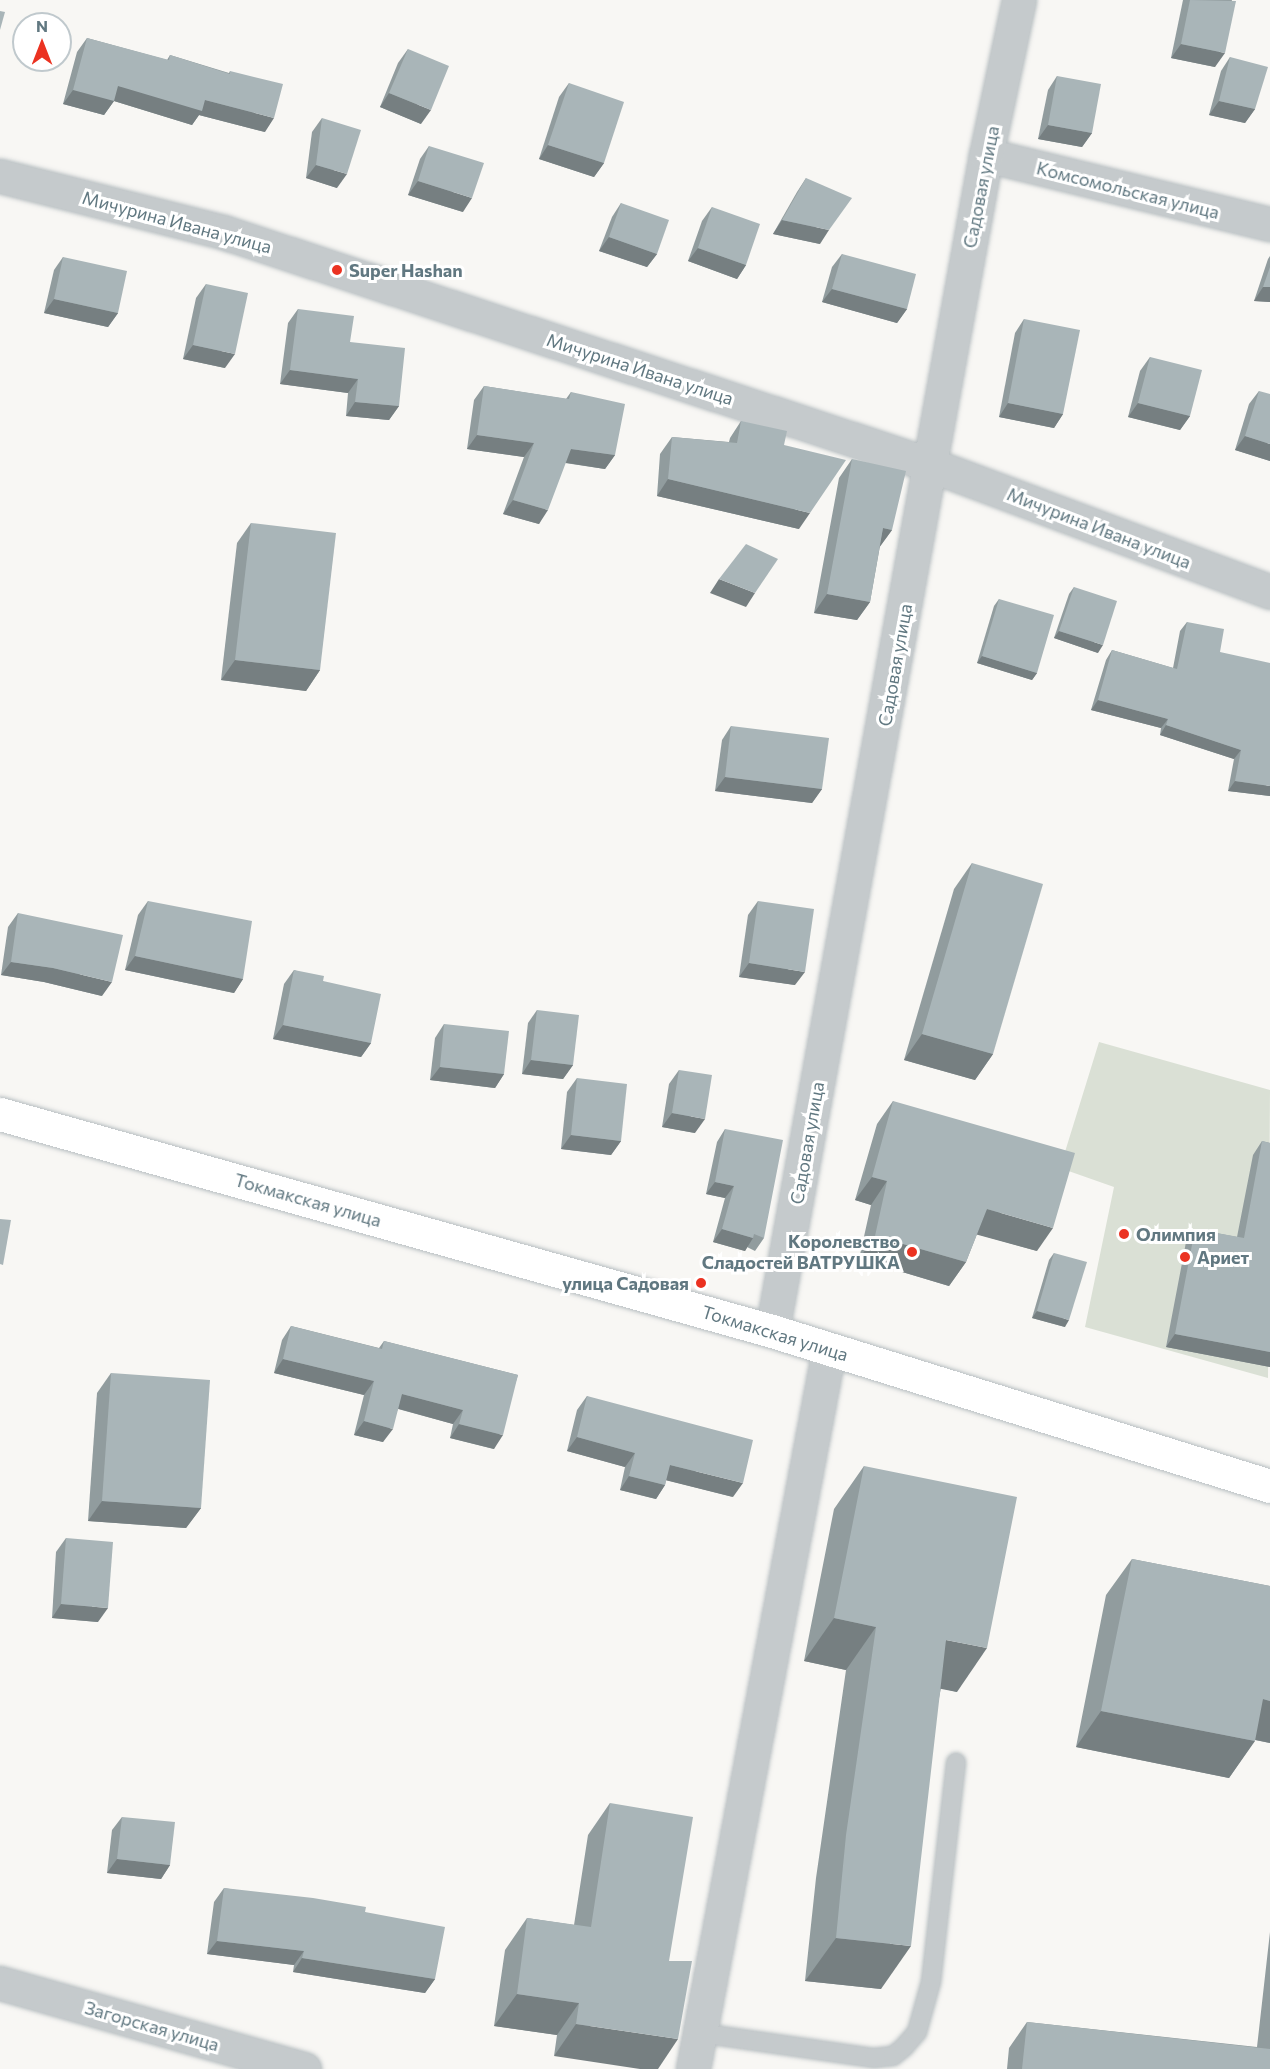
<!DOCTYPE html>
<html>
<head>
<meta charset="utf-8">
<style>
	body { margin:0 }
	#map { position:relative; width:1270px; height:2069px; overflow:hidden; background:#f8f7f4; font-family:Commissioner,sans-serif }
	div>[style] { position:absolute }
	.green>* { inset:0; background:#dae0d5 }
	.roads { filter:drop-shadow(0 0 2px #b7bec1) drop-shadow(0 0 2px #b7bec1) }
	.service>* { height:18px; margin:-9px; padding:0 9px; transform-origin:9px; border-radius:9px; background:#c5cacc }
	.minor>* { height:33px; margin:-16.5px; padding:0 16.5px; transform-origin:16.5px; border-radius:16.5px; background:#c5cacc }
	.secondary>* { height:33px; margin:-16.5px; padding:0 16.5px; transform-origin:16.5px; border-radius:16.5px; background:#fff }
	.wall>* { inset:0; background:#919c9e }
	.shaded-wall>* { inset:0; background:#767f81 }
	.building>* { inset:0; background:#a9b5b8 }
	.dots>* { width:16px; height:16px; translate:-50% -50%; box-sizing:border-box; border:3px solid #fff; border-radius:50% }
	span { translate:-50% -50%; white-space:nowrap; text-align:center; line-height:1.15; -webkit-text-stroke:6px #fff; paint-order:stroke }
	.street-label { font-size:18px; color:#617881 }
	.poi-label { font-size:18px; color:#617881; font-weight:700 }
	.left { translate:0 -50%; text-align:left }
	.right { translate:-100% -50%; text-align:right }
	.north { position:absolute; left:12px; top:12px; width:60px; height:60px; box-sizing:border-box; background:#fff; border:2px solid #c0c9cd; border-radius:50%; rotate:0deg; font-size:16px; font-weight:700; line-height:24px; text-align:center; color:#617881 }
	.north::after { content:''; display:block; margin:auto; width:21px; height:27px; background:#eb3221; clip-path:polygon(50% 0,100% 100%,50% 72%,0 100%) }
</style>
</head>
<body>
<div id="map">
	<div class="green">
		<i style="clip-path:polygon(1099px 1042px,1270px 1090px,1268px 1378px,1085px 1327px,1114px 1187px,1060px 1168px)"></i>
	</div>
	<div class="roads">
		<div class="service">
			<i style="left:700px;top:2033px;width:176px;rotate:8.2deg"></i>
			<i style="left:874px;top:2058px;width:19px;rotate:-6deg"></i>
			<i style="left:893px;top:2056px;width:14px;rotate:-39deg"></i>
			<i style="left:904px;top:2047px;width:20px;rotate:-49deg"></i>
			<i style="left:917px;top:2032px;width:52px;rotate:-74.4deg"></i>
			<i style="left:931px;top:1982px;width:221px;rotate:-83.5deg"></i>
		</div>
		<div class="minor">
			<i style="left:986px;top:155px;width:292px;rotate:13.7deg"></i>
			<i style="left:0;top:176px;width:230px;rotate:14.1deg"></i>
			<i style="left:223px;top:232px;width:745px;rotate:18.22deg"></i>
			<i style="left:931px;top:465px;width:362px;rotate:20.5deg"></i>
			<i style="left:772px;top:1331px;width:1195px;rotate:-79.69deg"></i>
			<i style="left:986px;top:155px;width:158px;rotate:-78deg"></i>
			<i style="left:0;top:1983px;width:316px;rotate:15.8deg"></i>
			<i style="left:693px;top:2069px;width:733px;rotate:-79.3deg"></i>
		</div>
		<div class="secondary">
			<i style="left:0;top:1114px;width:802px;rotate:15.7deg"></i>
			<i style="left:772px;top:1331px;width:522px;rotate:17.29deg"></i>
		</div>
	</div>
	<div class="wall">
		<i style="clip-path:polygon(1183px 0,1232px 0,1215px 67px,1171px 58px)"></i>
		<i style="clip-path:polygon(87px 38px,167px 60px,170px 55px,229px 73px,230px 71px,265px 132px,199px 115px,192px 125px,114px 101px,104px 115px,63px 104px,77px 52px)"></i>
		<i style="clip-path:polygon(408px 49px,421px 124px,380px 107px,398px 63px)"></i>
		<i style="clip-path:polygon(1230px 57px,1255px 109px,1245px 123px,1209px 115px,1221px 71px)"></i>
		<i style="clip-path:polygon(1057px 76px,1092px 133px,1082px 147px,1038px 139px,1048px 90px)"></i>
		<i style="clip-path:polygon(569px 83px,604px 163px,594px 177px,539px 159px,559px 97px)"></i>
		<i style="clip-path:polygon(322px 118px,337px 188px,306px 178px,312px 132px)"></i>
		<i style="clip-path:polygon(429px 146px,463px 212px,408px 195px,420px 159px)"></i>
		<i style="clip-path:polygon(806px 178px,820px 244px,773px 234px,797px 192px)"></i>
		<i style="clip-path:polygon(621px 203px,657px 254px,647px 267px,599px 251px,612px 217px)"></i>
		<i style="clip-path:polygon(712px 207px,746px 265px,737px 279px,688px 261px,702px 221px)"></i>
		<i style="clip-path:polygon(842px 254px,907px 309px,897px 323px,822px 302px,832px 267px)"></i>
		<i style="clip-path:polygon(1270px 256px,1270px 302px,1254px 301px,1268px 259px)"></i>
		<i style="clip-path:polygon(63px 257px,118px 313px,108px 327px,44px 313px,54px 270px)"></i>
		<i style="clip-path:polygon(206px 284px,225px 368px,183px 359px,196px 298px)"></i>
		<i style="clip-path:polygon(298px 309px,350px 342px,399px 406px,389px 420px,346px 416px,348px 393px,280px 384px,288px 323px)"></i>
		<i style="clip-path:polygon(1024px 319px,1063px 414px,1054px 428px,999px 417px,1015px 333px)"></i>
		<i style="clip-path:polygon(1150px 357px,1190px 416px,1180px 430px,1128px 417px,1140px 371px)"></i>
		<i style="clip-path:polygon(484px 386px,566px 399px,571px 392px,615px 455px,605px 469px,565px 463px,539px 524px,503px 514px,524px 457px,467px 449px,474px 400px)"></i>
		<i style="clip-path:polygon(1259px 391px,1270px 461px,1235px 450px,1249px 404px)"></i>
		<i style="clip-path:polygon(741px 421px,784px 445px,799px 529px,657px 496px,660px 454px,672px 437px,729px 442px,730px 438px)"></i>
		<i style="clip-path:polygon(852px 459px,892px 530px,880px 546px,870px 602px,857px 620px,814px 613px,839px 478px)"></i>
		<i style="clip-path:polygon(251px 523px,320px 670px,306px 691px,221px 680px,237px 543px)"></i>
		<i style="clip-path:polygon(1074px 587px,1098px 653px,1054px 638px,1069px 594px)"></i>
		<i style="clip-path:polygon(999px 599px,1037px 673px,1032px 680px,977px 663px,994px 606px)"></i>
		<i style="clip-path:polygon(1187px 622px,1220px 652px,1270px 796px,1228px 791px,1234px 759px,1160px 735px,1161px 728px,1091px 710px,1106px 660px,1112px 650px,1173px 668px,1180px 631px)"></i>
		<i style="clip-path:polygon(731px 726px,822px 789px,812px 803px,715px 791px,722px 740px)"></i>
		<i style="clip-path:polygon(972px 863px,993px 1054px,975px 1080px,904px 1060px,954px 889px)"></i>
		<i style="clip-path:polygon(148px 901px,243px 979px,234px 993px,125px 970px,138px 915px)"></i>
		<i style="clip-path:polygon(758px 901px,795px 985px,739px 977px,748px 915px)"></i>
		<i style="clip-path:polygon(18px 913px,102px 996px,44px 982px,1px 975px,8px 927px)"></i>
		<i style="clip-path:polygon(294px 970px,323px 981px,371px 1043px,361px 1057px,273px 1039px,284px 984px)"></i>
		<i style="clip-path:polygon(537px 1010px,573px 1065px,563px 1079px,522px 1074px,528px 1023px)"></i>
		<i style="clip-path:polygon(444px 1024px,504px 1074px,495px 1088px,430px 1080px,435px 1038px)"></i>
		<i style="clip-path:polygon(679px 1070px,695px 1133px,662px 1127px,669px 1084px)"></i>
		<i style="clip-path:polygon(577px 1078px,621px 1141px,611px 1155px,561px 1149px,567px 1092px)"></i>
		<i style="clip-path:polygon(893px 1101px,1037px 1251px,977px 1234px,966px 1262px,949px 1286px,859px 1259px,871px 1205px,855px 1200px,877px 1124px)"></i>
		<i style="clip-path:polygon(725px 1129px,764px 1238px,755px 1251px,747px 1247px,745px 1251px,713px 1242px,725px 1198px,706px 1194px,717px 1142px)"></i>
		<i style="clip-path:polygon(1262px 1141px,1270px 1143px,1270px 1367px,1166px 1347px,1186px 1242px,1195px 1229px,1237px 1237px,1253px 1155px)"></i>
		<i style="clip-path:polygon(1054px 1253px,1065px 1327px,1032px 1318px,1049px 1260px)"></i>
		<i style="clip-path:polygon(291px 1326px,379px 1348px,384px 1341px,518px 1375px,494px 1449px,450px 1438px,453px 1424px,398px 1409px,383px 1442px,354px 1435px,364px 1395px,274px 1373px,282px 1340px)"></i>
		<i style="clip-path:polygon(111px 1373px,201px 1508px,186px 1528px,88px 1521px,97px 1393px)"></i>
		<i style="clip-path:polygon(587px 1396px,733px 1497px,666px 1480px,665px 1485px,656px 1499px,620px 1490px,625px 1467px,567px 1451px,577px 1410px)"></i>
		<i style="clip-path:polygon(864px 1466px,957px 1692px,941px 1688px,881px 1989px,805px 1981px,816px 1878px,846px 1670px,804px 1661px,834px 1509px)"></i>
		<i style="clip-path:polygon(66px 1538px,98px 1622px,52px 1618px,56px 1552px)"></i>
		<i style="clip-path:polygon(1132px 1559px,1270px 1586px,1270px 1743px,1255px 1740px,1229px 1778px,1076px 1747px,1106px 1595px)"></i>
		<i style="clip-path:polygon(610px 1803px,669px 1961px,554px 2056px,557px 2035px,494px 2026px,505px 1950px,527px 1918px,574px 1925px,588px 1835px)"></i>
		<i style="clip-path:polygon(122px 1817px,170px 1865px,161px 1879px,107px 1873px,112px 1830px)"></i>
		<i style="clip-path:polygon(224px 1888px,365px 1912px,435px 1979px,425px 1993px,293px 1972px,294px 1965px,207px 1954px,214px 1902px)"></i>
		<i style="clip-path:polygon(1270px 1932px,1270px 2069px,1007px 2069px,1009px 2048px,1027px 2022px,1257px 2047px)"></i>
	</div>
	<div class="shaded-wall">
		<i style="clip-path:polygon(1181px 44px,1225px 53px,1215px 67px,1171px 58px)"></i>
		<i style="clip-path:polygon(118px 86px,205px 100px,274px 118px,265px 132px,199px 115px,192px 125px,114px 101px,104px 115px,63px 104px,73px 90px)"></i>
		<i style="clip-path:polygon(389px 93px,431px 110px,421px 124px,380px 107px)"></i>
		<i style="clip-path:polygon(1219px 101px,1255px 109px,1245px 123px,1209px 115px)"></i>
		<i style="clip-path:polygon(1048px 125px,1092px 133px,1082px 147px,1038px 139px)"></i>
		<i style="clip-path:polygon(548px 145px,604px 163px,594px 177px,539px 159px)"></i>
		<i style="clip-path:polygon(316px 165px,347px 174px,337px 188px,306px 178px)"></i>
		<i style="clip-path:polygon(418px 181px,472px 198px,463px 212px,408px 195px)"></i>
		<i style="clip-path:polygon(782px 220px,829px 230px,820px 244px,773px 234px)"></i>
		<i style="clip-path:polygon(609px 237px,657px 254px,647px 267px,599px 251px)"></i>
		<i style="clip-path:polygon(698px 248px,746px 265px,737px 279px,688px 261px)"></i>
		<i style="clip-path:polygon(1263px 287px,1270px 287px,1270px 302px,1254px 301px)"></i>
		<i style="clip-path:polygon(832px 289px,907px 309px,897px 323px,822px 302px)"></i>
		<i style="clip-path:polygon(54px 299px,118px 313px,108px 327px,44px 313px)"></i>
		<i style="clip-path:polygon(193px 345px,235px 354px,225px 368px,183px 359px)"></i>
		<i style="clip-path:polygon(290px 370px,358px 379px,348px 393px,280px 384px)"></i>
		<i style="clip-path:polygon(355px 402px,399px 406px,389px 420px,346px 416px)"></i>
		<i style="clip-path:polygon(1008px 403px,1063px 414px,1054px 428px,999px 417px)"></i>
		<i style="clip-path:polygon(1138px 403px,1190px 416px,1180px 430px,1128px 417px)"></i>
		<i style="clip-path:polygon(477px 435px,534px 443px,524px 457px,467px 449px)"></i>
		<i style="clip-path:polygon(1245px 436px,1270px 444px,1270px 461px,1235px 450px)"></i>
		<i style="clip-path:polygon(571px 449px,615px 455px,605px 469px,561px 462px)"></i>
		<i style="clip-path:polygon(668px 479px,810px 513px,799px 529px,657px 496px)"></i>
		<i style="clip-path:polygon(513px 500px,548px 510px,539px 524px,503px 514px)"></i>
		<i style="clip-path:polygon(883px 528px,892px 530px,879px 548px)"></i>
		<i style="clip-path:polygon(719px 579px,755px 593px,746px 607px,710px 593px)"></i>
		<i style="clip-path:polygon(827px 594px,870px 602px,857px 620px,814px 613px)"></i>
		<i style="clip-path:polygon(1059px 631px,1103px 645px,1098px 653px,1054px 638px)"></i>
		<i style="clip-path:polygon(982px 656px,1037px 673px,1032px 680px,977px 663px)"></i>
		<i style="clip-path:polygon(235px 660px,320px 670px,306px 691px,221px 680px)"></i>
		<i style="clip-path:polygon(1098px 700px,1168px 719px,1161px 728px,1091px 710px)"></i>
		<i style="clip-path:polygon(1166px 725px,1241px 750px,1234px 759px,1160px 735px)"></i>
		<i style="clip-path:polygon(725px 777px,822px 789px,812px 803px,715px 791px)"></i>
		<i style="clip-path:polygon(1235px 781px,1270px 786px,1270px 796px,1228px 791px)"></i>
		<i style="clip-path:polygon(135px 956px,243px 979px,234px 993px,125px 970px)"></i>
		<i style="clip-path:polygon(11px 962px,53px 968px,112px 982px,102px 996px,44px 982px,1px 975px)"></i>
		<i style="clip-path:polygon(749px 963px,805px 972px,795px 985px,739px 977px)"></i>
		<i style="clip-path:polygon(283px 1025px,371px 1043px,361px 1057px,273px 1039px)"></i>
		<i style="clip-path:polygon(922px 1034px,993px 1054px,975px 1080px,904px 1060px)"></i>
		<i style="clip-path:polygon(531px 1060px,573px 1065px,563px 1079px,522px 1074px)"></i>
		<i style="clip-path:polygon(440px 1067px,504px 1074px,495px 1088px,430px 1080px)"></i>
		<i style="clip-path:polygon(672px 1113px,705px 1119px,695px 1133px,662px 1127px)"></i>
		<i style="clip-path:polygon(571px 1135px,621px 1141px,611px 1155px,561px 1149px)"></i>
		<i style="clip-path:polygon(872px 1177px,887px 1181px,871px 1205px,855px 1200px)"></i>
		<i style="clip-path:polygon(715px 1182px,734px 1186px,725px 1198px,706px 1194px)"></i>
		<i style="clip-path:polygon(987px 1209px,1053px 1228px,1037px 1251px,971px 1233px)"></i>
		<i style="clip-path:polygon(722px 1229px,753px 1238px,745px 1251px,713px 1242px)"></i>
		<i style="clip-path:polygon(875px 1236px,966px 1262px,949px 1286px,859px 1259px)"></i>
		<i style="clip-path:polygon(1037px 1311px,1069px 1320px,1065px 1327px,1032px 1318px)"></i>
		<i style="clip-path:polygon(1175px 1334px,1270px 1352px,1270px 1367px,1166px 1347px)"></i>
		<i style="clip-path:polygon(283px 1359px,374px 1381px,364px 1395px,274px 1373px)"></i>
		<i style="clip-path:polygon(402px 1394px,463px 1410px,453px 1424px,392px 1407px)"></i>
		<i style="clip-path:polygon(364px 1421px,393px 1429px,383px 1442px,354px 1435px)"></i>
		<i style="clip-path:polygon(459px 1424px,503px 1435px,494px 1449px,450px 1438px)"></i>
		<i style="clip-path:polygon(577px 1437px,635px 1453px,625px 1467px,567px 1451px)"></i>
		<i style="clip-path:polygon(670px 1465px,743px 1483px,733px 1497px,661px 1479px)"></i>
		<i style="clip-path:polygon(629px 1476px,665px 1485px,656px 1499px,620px 1490px)"></i>
		<i style="clip-path:polygon(102px 1501px,201px 1508px,186px 1528px,88px 1521px)"></i>
		<i style="clip-path:polygon(61px 1604px,108px 1608px,98px 1622px,52px 1618px)"></i>
		<i style="clip-path:polygon(834px 1618px,876px 1627px,846px 1670px,804px 1661px)"></i>
		<i style="clip-path:polygon(946px 1640px,987px 1648px,957px 1692px,916px 1684px)"></i>
		<i style="clip-path:polygon(1263px 1699px,1270px 1701px,1270px 1743px,1237px 1736px)"></i>
		<i style="clip-path:polygon(1101px 1711px,1255px 1741px,1229px 1778px,1076px 1747px)"></i>
		<i style="clip-path:polygon(117px 1859px,170px 1865px,161px 1879px,107px 1873px)"></i>
		<i style="clip-path:polygon(836px 1938px,911px 1946px,881px 1989px,805px 1981px)"></i>
		<i style="clip-path:polygon(217px 1941px,304px 1951px,294px 1965px,207px 1954px)"></i>
		<i style="clip-path:polygon(302px 1958px,435px 1979px,425px 1993px,293px 1972px)"></i>
		<i style="clip-path:polygon(517px 1994px,579px 2003px,557px 2035px,494px 2026px)"></i>
		<i style="clip-path:polygon(576px 2024px,678px 2039px,658px 2069px,640px 2069px,554px 2056px)"></i>
	</div>
	<div class="building">
		<i style="clip-path:polygon(1190px 0,1236px 1px,1225px 53px,1181px 44px)"></i>
		<i style="clip-path:polygon(0 11px,5px 12px,0 30px)"></i>
		<i style="clip-path:polygon(87px 38px,169px 60px,170px 55px,230px 74px,230px 71px,283px 84px,274px 118px,205px 100px,202px 111px,118px 86px,114px 101px,73px 90px)"></i>
		<i style="clip-path:polygon(408px 49px,449px 66px,431px 110px,389px 93px)"></i>
		<i style="clip-path:polygon(1230px 57px,1268px 67px,1255px 109px,1219px 101px)"></i>
		<i style="clip-path:polygon(1057px 76px,1101px 84px,1092px 133px,1048px 125px)"></i>
		<i style="clip-path:polygon(569px 83px,624px 102px,604px 163px,548px 145px)"></i>
		<i style="clip-path:polygon(322px 118px,361px 130px,347px 174px,316px 165px)"></i>
		<i style="clip-path:polygon(429px 146px,484px 163px,472px 198px,418px 181px)"></i>
		<i style="clip-path:polygon(806px 178px,852px 198px,829px 230px,782px 220px)"></i>
		<i style="clip-path:polygon(621px 203px,669px 220px,657px 254px,609px 237px)"></i>
		<i style="clip-path:polygon(712px 207px,760px 224px,746px 265px,698px 248px)"></i>
		<i style="clip-path:polygon(842px 254px,916px 274px,907px 309px,832px 289px)"></i>
		<i style="clip-path:polygon(63px 257px,127px 271px,118px 313px,54px 299px)"></i>
		<i style="clip-path:polygon(1270px 267px,1270px 287px,1263px 287px)"></i>
		<i style="clip-path:polygon(206px 284px,248px 293px,235px 354px,193px 345px)"></i>
		<i style="clip-path:polygon(298px 309px,354px 316px,350px 342px,405px 348px,399px 406px,355px 402px,358px 379px,290px 370px)"></i>
		<i style="clip-path:polygon(1024px 319px,1080px 330px,1063px 414px,1008px 403px)"></i>
		<i style="clip-path:polygon(1150px 357px,1202px 370px,1190px 416px,1138px 403px)"></i>
		<i style="clip-path:polygon(484px 386px,569px 399px,571px 392px,625px 404px,615px 455px,571px 449px,548px 510px,513px 500px,534px 443px,477px 435px)"></i>
		<i style="clip-path:polygon(1259px 391px,1270px 394px,1270px 444px,1245px 436px)"></i>
		<i style="clip-path:polygon(741px 421px,787px 431px,784px 445px,846px 460px,810px 513px,668px 479px,672px 437px,737px 443px)"></i>
		<i style="clip-path:polygon(852px 459px,906px 471px,892px 530px,883px 528px,870px 602px,827px 594px)"></i>
		<i style="clip-path:polygon(251px 523px,336px 533px,320px 670px,235px 660px)"></i>
		<i style="clip-path:polygon(746px 544px,778px 559px,755px 593px,719px 579px)"></i>
		<i style="clip-path:polygon(1074px 587px,1117px 601px,1103px 645px,1059px 631px)"></i>
		<i style="clip-path:polygon(999px 599px,1054px 615px,1037px 673px,982px 656px)"></i>
		<i style="clip-path:polygon(1187px 622px,1224px 629px,1220px 652px,1270px 663px,1270px 786px,1235px 781px,1241px 750px,1166px 725px,1168px 719px,1098px 700px,1112px 650px,1177px 669px)"></i>
		<i style="clip-path:polygon(731px 726px,829px 738px,822px 789px,725px 777px)"></i>
		<i style="clip-path:polygon(972px 863px,1043px 884px,993px 1054px,922px 1034px)"></i>
		<i style="clip-path:polygon(148px 901px,252px 921px,243px 979px,135px 956px)"></i>
		<i style="clip-path:polygon(758px 901px,814px 909px,805px 972px,749px 963px)"></i>
		<i style="clip-path:polygon(18px 913px,123px 935px,112px 982px,53px 968px,11px 962px)"></i>
		<i style="clip-path:polygon(294px 970px,324px 976px,323px 981px,381px 994px,371px 1043px,283px 1025px)"></i>
		<i style="clip-path:polygon(537px 1010px,579px 1015px,573px 1065px,531px 1060px)"></i>
		<i style="clip-path:polygon(444px 1024px,509px 1031px,504px 1074px,440px 1067px)"></i>
		<i style="clip-path:polygon(679px 1070px,712px 1075px,705px 1119px,672px 1113px)"></i>
		<i style="clip-path:polygon(577px 1078px,627px 1084px,621px 1141px,571px 1135px)"></i>
		<i style="clip-path:polygon(893px 1101px,1075px 1153px,1053px 1228px,987px 1209px,966px 1262px,875px 1236px,887px 1181px,872px 1177px)"></i>
		<i style="clip-path:polygon(725px 1129px,783px 1140px,764px 1238px,754px 1234px,753px 1238px,722px 1229px,734px 1186px,715px 1182px)"></i>
		<i style="clip-path:polygon(1262px 1141px,1270px 1143px,1270px 1352px,1175px 1334px,1195px 1229px,1244px 1238px)"></i>
		<i style="clip-path:polygon(0 1219px,11px 1220px,3px 1265px,0 1264px)"></i>
		<i style="clip-path:polygon(1054px 1253px,1087px 1262px,1069px 1320px,1037px 1311px)"></i>
		<i style="clip-path:polygon(291px 1326px,382px 1349px,384px 1341px,518px 1375px,503px 1435px,459px 1424px,463px 1410px,402px 1394px,393px 1429px,364px 1421px,374px 1381px,283px 1359px)"></i>
		<i style="clip-path:polygon(111px 1373px,210px 1380px,201px 1508px,102px 1501px)"></i>
		<i style="clip-path:polygon(587px 1396px,753px 1440px,743px 1483px,670px 1465px,665px 1485px,629px 1476px,635px 1453px,577px 1437px)"></i>
		<i style="clip-path:polygon(864px 1466px,1017px 1497px,987px 1648px,946px 1640px,911px 1946px,836px 1938px,846px 1835px,876px 1627px,834px 1618px)"></i>
		<i style="clip-path:polygon(66px 1538px,113px 1542px,108px 1608px,61px 1604px)"></i>
		<i style="clip-path:polygon(1132px 1559px,1270px 1586px,1270px 1701px,1263px 1699px,1255px 1741px,1101px 1711px)"></i>
		<i style="clip-path:polygon(610px 1803px,693px 1817px,669px 1961px,692px 1961px,678px 2039px,576px 2024px,579px 2003px,517px 1994px,527px 1918px,591px 1927px)"></i>
		<i style="clip-path:polygon(122px 1817px,175px 1822px,170px 1865px,117px 1859px)"></i>
		<i style="clip-path:polygon(224px 1888px,313px 1898px,366px 1907px,365px 1912px,445px 1927px,435px 1979px,302px 1958px,304px 1951px,217px 1941px)"></i>
		<i style="clip-path:polygon(1027px 2022px,1270px 2049px,1270px 2069px,1022px 2069px)"></i>
	</div>
	<div class="dots">
		<i style="left:337px;top:270px;background:#eb3221"></i>
		<i style="left:1124px;top:1234px;background:#eb3221"></i>
		<i style="left:912px;top:1252px;background:#eb3221"></i>
		<i style="left:1185px;top:1257px;background:#eb3221"></i>
		<i style="left:701px;top:1283px;background:#eb3221"></i>
	</div>
	<div class="street-label">
		<span style="left:981px;top:187px;rotate:-79deg">Садовая улица</span>
		<span style="left:1128px;top:190px;rotate:14deg">Комсомольская улица</span>
		<span style="left:177px;top:222px;rotate:15deg">Мичурина Ивана улица</span>
		<span style="left:640px;top:369px;rotate:18deg">Мичурина Ивана улица</span>
		<span style="left:1099px;top:528px;rotate:21deg">Мичурина Ивана улица</span>
		<span style="left:895px;top:665px;rotate:-80deg">Садовая улица</span>
		<span style="left:807px;top:1143px;rotate:-80deg">Садовая улица</span>
		<span style="left:308px;top:1200px;rotate:16deg">Токмакская улица</span>
		<span style="left:775px;top:1333px;rotate:17deg">Токмакская улица</span>
		<span style="left:152px;top:2026px;rotate:16deg">Загорская улица</span>
	</div>
	<div class="poi-label">
		<span class="left" style="left:349px;top:270px">Super Hashan</span>
		<span class="left" style="left:1136px;top:1234px">Олимпия</span>
		<span class="right" style="left:900px;top:1252px">Королевство<br>Сладостей ВАТРУШКА</span>
		<span class="left" style="left:1197px;top:1257px">Ариет</span>
		<span class="right" style="left:689px;top:1283px">улица Садовая</span>
	</div>
	<div class="north">N</div>
</div>
</body>
</html>
